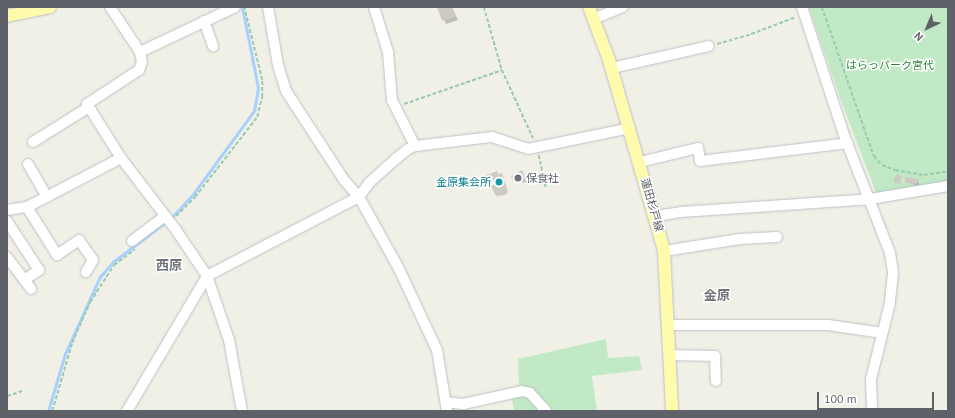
<!DOCTYPE html>
<html>
<head>
<meta charset="utf-8">
<style>
	body { margin:0 }
	#map { position:relative; width:955px; height:418px; overflow:hidden; background:#f1f0e6; font-family:"PT Sans","Noto Sans JP",sans-serif }
	div>[style] { position:absolute }
	.green>* { inset:0; background:#c2e9c6 }
	.shadow>* { inset:0; background:#0003 }
	.stream>* { height:2.5px; margin:-1.25px; padding:0 1.25px; transform-origin:1.25px; border-radius:1.25px; background:#a8d0ff }
	.building>* { inset:0; background:#cccac3 }
	.path>* { height:1.5px; margin-top:-0.75px; transform-origin:0; background:repeating-linear-gradient(90deg,#9acbae 0 4px,transparent 0 6px) }
	.roads { filter:drop-shadow(0 0 1px #bebfc6) drop-shadow(0 0 1px #bebfc6) }
	.minor>* { height:10px; margin:-5px; padding:0 5px; transform-origin:5px; border-radius:5px; background:#fff }
	.major>* { height:12px; margin:-6px; padding:0 6px; transform-origin:6px; border-radius:6px; background:#fffbad }
	.dots>* { width:11px; height:11px; translate:-50% -50%; box-sizing:border-box; border:2px solid #fff; border-radius:50% }
	span { translate:-50% -50%; white-space:nowrap; text-align:center; line-height:1.15; -webkit-text-stroke:3px #fff; paint-order:stroke }
	.park-label { font-size:11px; color:#30843d }
	.worship-label { font-size:11px; color:#5b616d }
	.left { translate:0 -50%; text-align:left }
	.culture-label { font-size:11px; color:#0d838f }
	.right { translate:-100% -50%; text-align:right }
	.street-label { font-size:11px; color:#5e6168 }
	.quarter-label { font-size:13px; color:#6f737a; font-weight:700 }
	.frame { position:absolute; inset:0; border:8px solid #5e6168; pointer-events:none }
	.north { position:absolute; left:907px; top:8px; width:40px; height:40px; -webkit-text-stroke:3px #fff; paint-order:stroke; rotate:224deg; font-size:11px; font-weight:700; line-height:16px; text-align:center; color:#5e6168 }
	.north::after { content:''; display:block; margin:auto; width:14px; height:18px; background:#5e6168; clip-path:polygon(50% 0,100% 100%,50% 72%,0 100%) }
	.scale { position:absolute; left:817px; top:392px; width:117px; height:18px; box-sizing:border-box; border:2px solid #5e6168; border-top:0; padding-left:5px; font-size:12px; line-height:14px; white-space:nowrap; color:#5e6168; -webkit-text-stroke:3px #fff; paint-order:stroke }
</style>
</head>
<body>
<div id="map">
	<div class="green">
		<i style="clip-path:polygon(809px 7px,948px 7px,948px 184px,877px 195px,840px 98px)"></i>
		<i style="clip-path:polygon(606px 339px,608px 358px,639px 356px,642px 370px,592px 376px,597px 411px,514px 411px,512px 397px,519px 385px,518px 359px)"></i>
	</div>
	<div class="shadow">
		<i style="clip-path:polygon(439px 7px,452px 7px,458px 20px,446px 24px)"></i>
		<i style="clip-path:polygon(522px 171px,527px 182px,516px 183px,514px 181px)"></i>
		<i style="clip-path:polygon(918px 180px,919px 186px,906px 182px)"></i>
	</div>
	<div class="stream">
		<i style="left:171px;top:218px;width:34px;rotate:-47deg"></i>
		<i style="left:194px;top:193px;width:102px;rotate:-53.8deg"></i>
		<i style="left:254px;top:111px;width:23px;rotate:-80deg"></i>
		<i style="left:258px;top:88px;width:83px;rotate:-101.2deg"></i>
		<i style="left:48px;top:411px;width:59px;rotate:-73.4deg"></i>
		<i style="left:65px;top:354px;width:85px;rotate:-65.6deg"></i>
		<i style="left:100px;top:277px;width:20px;rotate:-49deg"></i>
		<i style="left:113px;top:262px;width:68px;rotate:-37.2deg"></i>
	</div>
	<div class="building">
		<i style="clip-path:polygon(437px 7px,452px 7px,456px 16px,442px 21px)"></i>
		<i style="clip-path:polygon(522px 170px,526px 180px,513px 181px,511px 176px)"></i>
		<i style="clip-path:polygon(497px 171px,498px 174px,502px 173px,504px 179px,508px 192px,505px 195px,496px 196px,491px 186px,495px 184px,493px 179px,488px 181px,485px 176px)"></i>
		<i style="clip-path:polygon(896px 174px,902px 176px,900px 184px,893px 182px)"></i>
		<i style="clip-path:polygon(905px 177px,918px 179px,917px 184px,905px 183px)"></i>
	</div>
	<div class="path">
		<i style="left:484px;top:7px;width:66px;rotate:74.1deg"></i>
		<i style="left:502px;top:70px;width:75px;rotate:65.5deg"></i>
		<i style="left:822px;top:7px;width:158px;rotate:70.8deg"></i>
		<i style="left:874px;top:156px;width:12px;rotate:48deg"></i>
		<i style="left:882px;top:165px;width:14px;rotate:21deg"></i>
		<i style="left:895px;top:170px;width:29px;rotate:10deg"></i>
		<i style="left:924px;top:175px;width:24px;rotate:-9deg"></i>
		<i style="left:717px;top:44px;width:35px;rotate:-16deg"></i>
		<i style="left:751px;top:34px;width:48px;rotate:-20.7deg"></i>
		<i style="left:404px;top:104px;width:104px;rotate:-19.1deg"></i>
		<i style="left:539px;top:155px;width:33px;rotate:78deg"></i>
		<i style="left:176px;top:216px;width:27px;rotate:-45deg"></i>
		<i style="left:195px;top:197px;width:101px;rotate:-52.2deg"></i>
		<i style="left:257px;top:117px;width:21px;rotate:-76deg"></i>
		<i style="left:262px;top:97px;width:17px;rotate:-90deg"></i>
		<i style="left:262px;top:80px;width:75px;rotate:-103.9deg"></i>
		<i style="left:7px;top:396px;width:16px;rotate:-18deg"></i>
		<i style="left:52px;top:411px;width:71px;rotate:-73.6deg"></i>
		<i style="left:72px;top:343px;width:45px;rotate:-66.3deg"></i>
		<i style="left:90px;top:302px;width:44px;rotate:-57deg"></i>
		<i style="left:114px;top:265px;width:26px;rotate:-37deg"></i>
	</div>
	<div class="roads">
		<div class="minor">
			<i style="left:110px;top:7px;width:54px;rotate:56.3deg"></i>
			<i style="left:140px;top:52px;width:10px;rotate:79deg"></i>
			<i style="left:142px;top:62px;width:9px;rotate:111deg"></i>
			<i style="left:139px;top:70px;width:62px;rotate:146.8deg"></i>
			<i style="left:87px;top:104px;width:64px;rotate:57.8deg"></i>
			<i style="left:121px;top:158px;width:91px;rotate:52.6deg"></i>
			<i style="left:176px;top:230px;width:55px;rotate:56deg"></i>
			<i style="left:207px;top:276px;width:68px;rotate:71deg"></i>
			<i style="left:229px;top:340px;width:72px;rotate:79.6deg"></i>
			<i style="left:268px;top:7px;width:59px;rotate:80.2deg"></i>
			<i style="left:278px;top:65px;width:27px;rotate:73deg"></i>
			<i style="left:286px;top:91px;width:106px;rotate:56.9deg"></i>
			<i style="left:344px;top:180px;width:23px;rotate:49deg"></i>
			<i style="left:359px;top:197px;width:82px;rotate:60.9deg"></i>
			<i style="left:399px;top:269px;width:89px;rotate:64.9deg"></i>
			<i style="left:437px;top:350px;width:62px;rotate:80.7deg"></i>
			<i style="left:802px;top:7px;width:138px;rotate:71.8deg"></i>
			<i style="left:845px;top:138px;width:123px;rotate:68.6deg"></i>
			<i style="left:890px;top:253px;width:20px;rotate:81deg"></i>
			<i style="left:893px;top:273px;width:30px;rotate:96deg"></i>
			<i style="left:890px;top:303px;width:78px;rotate:104deg"></i>
			<i style="left:871px;top:379px;width:32px;rotate:88deg"></i>
			<i style="left:593px;top:19px;width:32px;rotate:-22deg"></i>
			<i style="left:204px;top:21px;width:27px;rotate:70deg"></i>
			<i style="left:140px;top:52px;width:105px;rotate:-25.3deg"></i>
			<i style="left:612px;top:68px;width:99px;rotate:-12.8deg"></i>
			<i style="left:33px;top:142px;width:66px;rotate:-32deg"></i>
			<i style="left:415px;top:146px;width:78px;rotate:-6.7deg"></i>
			<i style="left:492px;top:137px;width:38px;rotate:18deg"></i>
			<i style="left:528px;top:149px;width:104px;rotate:-11.6deg"></i>
			<i style="left:640px;top:162px;width:60px;rotate:-13.6deg"></i>
			<i style="left:698px;top:148px;width:13px;rotate:81deg"></i>
			<i style="left:700px;top:161px;width:149px;rotate:-6.9deg"></i>
			<i style="left:28px;top:164px;width:38px;rotate:60deg"></i>
			<i style="left:27px;top:207px;width:57px;rotate:58deg"></i>
			<i style="left:57px;top:255px;width:27px;rotate:-34deg"></i>
			<i style="left:79px;top:240px;width:24px;rotate:55deg"></i>
			<i style="left:93px;top:260px;width:14px;rotate:120deg"></i>
			<i style="left:7px;top:210px;width:20px;rotate:-9deg"></i>
			<i style="left:27px;top:207px;width:106px;rotate:-27.5deg"></i>
			<i style="left:656px;top:216px;width:25px;rotate:-9deg"></i>
			<i style="left:681px;top:212px;width:189px;rotate:-3.9deg"></i>
			<i style="left:870px;top:199px;width:79px;rotate:-9.5deg"></i>
			<i style="left:7px;top:221px;width:59px;rotate:56.9deg"></i>
			<i style="left:39px;top:270px;width:18px;rotate:146deg"></i>
			<i style="left:132px;top:241px;width:41px;rotate:-37.1deg"></i>
			<i style="left:664px;top:251px;width:77px;rotate:-9deg"></i>
			<i style="left:740px;top:239px;width:37px;rotate:-3deg"></i>
			<i style="left:7px;top:257px;width:40px;rotate:53deg"></i>
			<i style="left:669px;top:325px;width:159px"></i>
			<i style="left:828px;top:325px;width:55px;rotate:8.4deg"></i>
			<i style="left:670px;top:355px;width:45px;rotate:1.3deg"></i>
			<i style="left:715px;top:356px;width:25px;rotate:88deg"></i>
			<i style="left:447px;top:402px;width:16px;rotate:7deg"></i>
			<i style="left:463px;top:404px;width:60px;rotate:-12.4deg"></i>
			<i style="left:522px;top:391px;width:8px;rotate:14deg"></i>
			<i style="left:530px;top:393px;width:24px;rotate:48deg"></i>
			<i style="left:127px;top:411px;width:157px;rotate:-59.3deg"></i>
			<i style="left:207px;top:276px;width:171px;rotate:-27.5deg"></i>
			<i style="left:359px;top:197px;width:17px;rotate:-54deg"></i>
			<i style="left:369px;top:183px;width:38px;rotate:-42deg"></i>
			<i style="left:397px;top:158px;width:14px;rotate:-39deg"></i>
			<i style="left:408px;top:149px;width:8px;rotate:-23deg"></i>
			<i style="left:415px;top:146px;width:51px;rotate:-116.6deg"></i>
			<i style="left:392px;top:100px;width:48px;rotate:-94.8deg"></i>
			<i style="left:388px;top:52px;width:47px;rotate:-107.3deg"></i>
		</div>
		<div class="major">
			<i style="left:589px;top:7px;width:57px;rotate:69.3deg"></i>
			<i style="left:609px;top:60px;width:199px;rotate:73.9deg"></i>
			<i style="left:664px;top:251px;width:160px;rotate:87.1deg"></i>
			<i style="left:7px;top:16px;width:44px;rotate:-11.8deg"></i>
		</div>
	</div>
	<div class="dots">
		<i style="left:518px;top:178px;background:#6b7280"></i>
		<i style="left:499px;top:182px;background:#0f9aa8"></i>
	</div>
	<div class="park-label">
		<span style="left:890px;top:65px">はらっパーク宮代</span>
	</div>
	<div class="worship-label">
		<span class="left" style="left:526px;top:178px">保食社</span>
	</div>
	<div class="culture-label">
		<span class="right" style="left:491px;top:182px">金原集会所</span>
	</div>
	<div class="street-label">
		<span style="left:652px;top:205px;rotate:74deg">蓮田杉戸線</span>
	</div>
	<div class="quarter-label">
		<span style="left:169px;top:266px">西原</span>
		<span style="left:717px;top:296px">金原</span>
	</div>
	<div class="frame"></div>
	<div class="north">N</div>
	<div class="scale">100 m</div>
</div>
</body>
</html>
